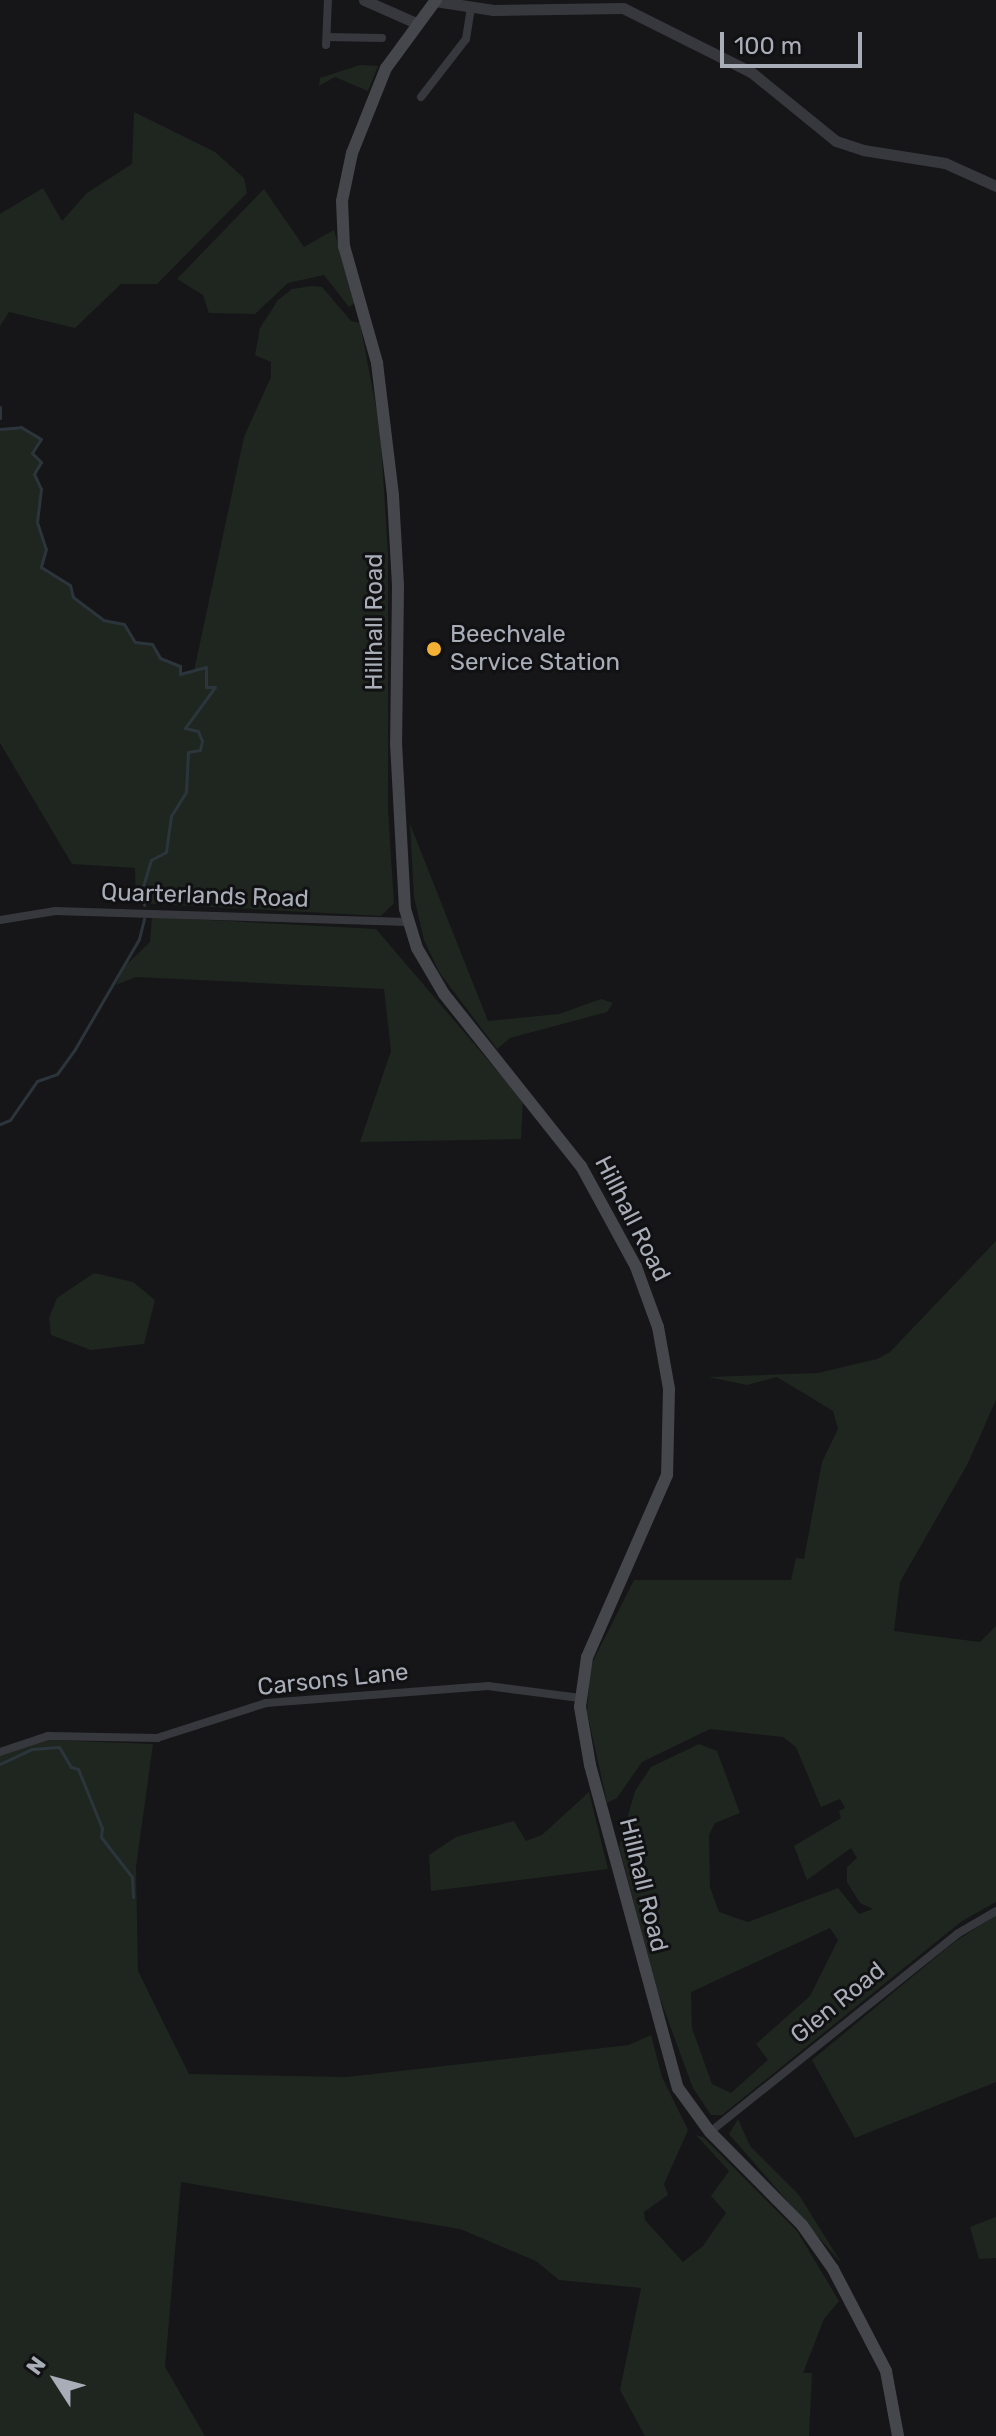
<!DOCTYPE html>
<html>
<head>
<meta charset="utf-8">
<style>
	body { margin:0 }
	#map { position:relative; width:996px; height:2436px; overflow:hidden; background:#161618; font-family:Rubik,sans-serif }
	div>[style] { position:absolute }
	.green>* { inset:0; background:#1e261f }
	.stream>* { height:3px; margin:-1.5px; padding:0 1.5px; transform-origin:1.5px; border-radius:1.5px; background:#2c353c }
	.minor>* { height:8px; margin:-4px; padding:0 4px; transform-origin:4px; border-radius:4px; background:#37383d }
	.tertiary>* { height:11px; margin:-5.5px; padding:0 5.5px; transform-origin:5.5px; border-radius:5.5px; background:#37383d }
	.secondary>* { height:12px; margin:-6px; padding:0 6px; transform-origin:6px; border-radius:6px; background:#45474d }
	.dots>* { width:22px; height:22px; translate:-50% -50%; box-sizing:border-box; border:4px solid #111113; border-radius:50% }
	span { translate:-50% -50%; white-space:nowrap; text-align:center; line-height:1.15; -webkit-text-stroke:6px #111113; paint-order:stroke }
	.street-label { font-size:24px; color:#a8adb8 }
	.poi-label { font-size:24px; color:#a8adb8 }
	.left { translate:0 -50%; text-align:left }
	.north { position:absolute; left:16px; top:2340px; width:80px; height:80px; -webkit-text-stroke:6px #111113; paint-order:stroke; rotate:306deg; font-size:22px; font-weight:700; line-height:32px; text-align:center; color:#a8adb8 }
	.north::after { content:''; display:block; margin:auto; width:28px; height:36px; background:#a8adb8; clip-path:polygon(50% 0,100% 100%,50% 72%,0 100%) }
	.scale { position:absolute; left:720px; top:32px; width:142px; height:36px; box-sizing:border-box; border:4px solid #a8adb8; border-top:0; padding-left:10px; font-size:24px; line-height:28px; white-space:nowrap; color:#a8adb8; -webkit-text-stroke:6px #111113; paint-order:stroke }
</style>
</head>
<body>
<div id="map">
	<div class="green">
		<i style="clip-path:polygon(360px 65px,378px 66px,368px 91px,335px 77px,319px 86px,320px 78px)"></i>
		<i style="clip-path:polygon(134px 112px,215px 152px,244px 178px,247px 193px,157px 284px,121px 284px,75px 328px,9px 312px,0 326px,0 214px,43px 188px,62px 221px,87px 193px,132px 164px)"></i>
		<i style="clip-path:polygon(264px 189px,304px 247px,334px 230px,355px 303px,349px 307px,324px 275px,288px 283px,255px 314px,209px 313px,203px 295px,177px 279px)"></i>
		<i style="clip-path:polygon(312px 286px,322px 287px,351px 321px,360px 323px,380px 428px,388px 553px,388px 809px,394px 903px,381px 916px,136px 903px,135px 868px,72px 864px,0 743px,0 429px,21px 427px,41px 439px,32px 453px,41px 462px,34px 474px,41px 489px,37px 521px,46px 549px,41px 567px,70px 585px,73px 597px,103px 620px,124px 624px,135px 642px,152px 644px,160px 658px,180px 666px,180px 674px,194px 671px,244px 437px,271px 377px,271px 362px,255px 355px,260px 328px,278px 300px,292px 289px)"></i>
		<i style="clip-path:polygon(410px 824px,488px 1021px,559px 1014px,601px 999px,613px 1003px,607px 1012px,510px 1038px,497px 1049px,439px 972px,424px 940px,414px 897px)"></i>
		<i style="clip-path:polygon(152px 917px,376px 929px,523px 1101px,521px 1139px,360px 1142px,391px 1051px,384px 989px,136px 977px,116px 985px,124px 967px,150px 942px)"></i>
		<i style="clip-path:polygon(evenodd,996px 1241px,996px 1400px,967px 1465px,900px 1582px,894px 1631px,980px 1642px,996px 1626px,996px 1902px,962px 1921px,722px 2115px,711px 2115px,693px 2088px,658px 1993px,619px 1847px,635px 1791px,651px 1767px,699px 1744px,717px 1751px,740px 1813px,715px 1823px,709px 1835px,710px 1887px,719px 1912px,748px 1922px,838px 1888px,859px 1914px,873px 1909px,860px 1903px,847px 1882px,847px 1867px,857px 1858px,851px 1848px,807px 1880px,794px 1846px,841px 1818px,839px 1811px,845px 1808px,840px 1799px,821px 1807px,796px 1747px,783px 1737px,710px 1729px,642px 1762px,617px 1798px,607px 1803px,587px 1712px,590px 1667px,634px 1580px,791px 1580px,796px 1558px,804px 1559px,822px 1462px,838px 1429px,833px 1411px,777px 1377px,747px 1385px,708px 1377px,818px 1373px,877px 1359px,890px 1352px,996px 1241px,830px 1928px,838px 1940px,810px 1996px,756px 2044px,768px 2060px,731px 2093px,712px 2084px,692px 2028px,691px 1992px,830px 1928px)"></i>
		<i style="clip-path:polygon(94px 1273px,133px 1282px,155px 1300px,144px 1344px,91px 1350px,51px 1335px,49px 1318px,57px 1298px)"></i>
		<i style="clip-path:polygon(49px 1740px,153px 1744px,136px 1867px,138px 1971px,189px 2074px,347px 2077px,629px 2045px,651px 2035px,662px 2077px,688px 2130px,664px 2184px,668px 2195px,644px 2212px,645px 2220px,683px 2262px,703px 2246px,726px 2213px,711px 2196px,729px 2171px,696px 2135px,703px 2137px,797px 2231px,839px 2301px,824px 2319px,803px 2373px,812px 2373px,809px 2436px,645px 2436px,620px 2390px,641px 2288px,559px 2280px,536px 2261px,460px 2229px,181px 2182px,165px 2367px,205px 2436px,0 2436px,0 1756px)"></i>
		<i style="clip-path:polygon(589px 1792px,608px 1869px,431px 1891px,429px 1855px,456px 1837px,514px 1821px,526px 1841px,542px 1835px)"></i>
		<i style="clip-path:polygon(996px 1915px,996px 2082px,855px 2138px,812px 2060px,953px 1943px)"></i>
		<i style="clip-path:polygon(738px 2119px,750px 2146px,799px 2195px,842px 2264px,729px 2134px)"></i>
		<i style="clip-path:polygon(996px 2217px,996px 2258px,979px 2259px,970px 2227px)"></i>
	</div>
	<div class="stream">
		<i style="left:0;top:407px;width:11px;rotate:90deg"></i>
		<i style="left:0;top:429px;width:21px;rotate:-5deg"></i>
		<i style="left:21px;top:427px;width:23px;rotate:31deg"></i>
		<i style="left:41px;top:439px;width:17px;rotate:123deg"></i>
		<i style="left:32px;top:453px;width:13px;rotate:45deg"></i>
		<i style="left:41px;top:462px;width:14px;rotate:120deg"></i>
		<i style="left:34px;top:474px;width:17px;rotate:65deg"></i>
		<i style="left:41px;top:489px;width:33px;rotate:97deg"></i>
		<i style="left:37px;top:522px;width:28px;rotate:72deg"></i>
		<i style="left:46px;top:549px;width:19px;rotate:106deg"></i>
		<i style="left:41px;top:567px;width:34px;rotate:32deg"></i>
		<i style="left:70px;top:585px;width:12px;rotate:76deg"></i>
		<i style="left:73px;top:597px;width:38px;rotate:37deg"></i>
		<i style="left:103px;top:620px;width:21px;rotate:11deg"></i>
		<i style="left:124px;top:624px;width:21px;rotate:59deg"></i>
		<i style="left:135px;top:642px;width:17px;rotate:7deg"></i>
		<i style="left:152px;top:644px;width:16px;rotate:60deg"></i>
		<i style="left:160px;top:658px;width:22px;rotate:22deg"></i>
		<i style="left:180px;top:666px;width:8px;rotate:90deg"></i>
		<i style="left:180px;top:674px;width:27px;rotate:-15deg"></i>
		<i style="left:206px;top:667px;width:20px;rotate:90deg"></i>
		<i style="left:206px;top:687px;width:9px"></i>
		<i style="left:215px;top:687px;width:51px;rotate:126.2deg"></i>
		<i style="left:185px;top:728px;width:13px;rotate:13deg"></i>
		<i style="left:198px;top:731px;width:11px;rotate:68deg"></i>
		<i style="left:202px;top:741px;width:9px;rotate:103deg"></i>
		<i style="left:200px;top:750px;width:12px;rotate:171deg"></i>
		<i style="left:188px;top:752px;width:40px;rotate:92.9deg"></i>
		<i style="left:186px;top:792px;width:28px;rotate:122deg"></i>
		<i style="left:171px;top:816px;width:36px;rotate:98deg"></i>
		<i style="left:166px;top:852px;width:17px;rotate:152deg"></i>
		<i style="left:151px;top:860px;width:27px;rotate:107deg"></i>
		<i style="left:143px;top:886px;width:19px;rotate:87deg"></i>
		<i style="left:0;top:1124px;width:11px;rotate:-22deg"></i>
		<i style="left:10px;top:1120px;width:47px;rotate:-55.3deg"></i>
		<i style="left:37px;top:1081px;width:21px;rotate:-19deg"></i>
		<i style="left:57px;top:1074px;width:31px;rotate:-54deg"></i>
		<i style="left:75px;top:1049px;width:127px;rotate:-59.8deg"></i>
		<i style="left:139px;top:939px;width:21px;rotate:-76deg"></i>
		<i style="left:0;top:1764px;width:35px;rotate:-25deg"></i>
		<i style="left:32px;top:1749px;width:27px;rotate:-4deg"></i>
		<i style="left:59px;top:1747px;width:23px;rotate:59deg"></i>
		<i style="left:71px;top:1767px;width:7px;rotate:16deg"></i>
		<i style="left:78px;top:1769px;width:64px;rotate:67.9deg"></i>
		<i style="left:102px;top:1828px;width:9px;rotate:96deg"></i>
		<i style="left:101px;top:1837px;width:51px;rotate:52.2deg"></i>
		<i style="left:132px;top:1877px;width:20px;rotate:87deg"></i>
	</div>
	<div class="minor">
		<i style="left:327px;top:37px;width:55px;rotate:1deg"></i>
		<i style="left:326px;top:45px;width:45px;rotate:-87.5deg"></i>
		<i style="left:421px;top:97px;width:73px;rotate:-52.2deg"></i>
		<i style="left:466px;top:39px;width:31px;rotate:-81deg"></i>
		<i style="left:0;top:920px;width:56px;rotate:-9.3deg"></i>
		<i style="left:55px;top:911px;width:353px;rotate:1.8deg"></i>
		<i style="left:0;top:1752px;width:51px;rotate:-18.4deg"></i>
		<i style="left:48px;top:1736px;width:109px;rotate:1.1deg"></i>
		<i style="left:157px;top:1738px;width:114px;rotate:-17.8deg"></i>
		<i style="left:266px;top:1703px;width:223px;rotate:-4.4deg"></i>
		<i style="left:488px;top:1686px;width:93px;rotate:7.4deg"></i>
		<i style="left:710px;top:2132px;width:317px;rotate:-38.7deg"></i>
		<i style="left:957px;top:1934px;width:45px;rotate:-30.5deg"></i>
	</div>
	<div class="tertiary">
		<i style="left:364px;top:0;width:57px;rotate:23.9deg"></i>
		<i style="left:435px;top:1px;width:59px;rotate:8.8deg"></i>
		<i style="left:493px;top:10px;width:130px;rotate:-0.9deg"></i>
		<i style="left:623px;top:8px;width:143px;rotate:26.6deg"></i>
		<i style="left:751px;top:72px;width:109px;rotate:39.1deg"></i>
		<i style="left:836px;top:141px;width:28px;rotate:18deg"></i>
		<i style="left:863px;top:150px;width:83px;rotate:9deg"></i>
		<i style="left:945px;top:163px;width:56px;rotate:24.3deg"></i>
	</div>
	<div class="secondary">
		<i style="left:436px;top:0;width:84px;rotate:126.3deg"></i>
		<i style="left:386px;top:68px;width:92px;rotate:111.8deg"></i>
		<i style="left:352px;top:153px;width:49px;rotate:101.8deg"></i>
		<i style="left:342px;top:201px;width:45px;rotate:87.5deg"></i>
		<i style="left:344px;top:246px;width:122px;rotate:74.2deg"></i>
		<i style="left:377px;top:363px;width:134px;rotate:83.1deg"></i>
		<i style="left:393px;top:496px;width:90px;rotate:86.8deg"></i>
		<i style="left:398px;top:586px;width:157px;rotate:90.7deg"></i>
		<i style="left:396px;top:743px;width:166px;rotate:86.9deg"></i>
		<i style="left:405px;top:909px;width:41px;rotate:72.9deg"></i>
		<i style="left:417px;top:948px;width:53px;rotate:59.6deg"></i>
		<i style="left:444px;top:994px;width:220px;rotate:51.5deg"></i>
		<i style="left:581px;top:1166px;width:115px;rotate:61.4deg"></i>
		<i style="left:636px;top:1267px;width:64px;rotate:69.9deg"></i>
		<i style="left:658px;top:1327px;width:63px;rotate:79.9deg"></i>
		<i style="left:669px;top:1389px;width:86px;rotate:91.3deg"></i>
		<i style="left:667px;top:1475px;width:199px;rotate:113.7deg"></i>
		<i style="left:587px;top:1657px;width:50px;rotate:98deg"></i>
		<i style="left:580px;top:1707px;width:59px;rotate:80.2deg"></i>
		<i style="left:590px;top:1765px;width:335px;rotate:74.8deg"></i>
		<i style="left:678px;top:2088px;width:54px;rotate:54deg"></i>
		<i style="left:710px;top:2132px;width:131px;rotate:45.3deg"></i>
		<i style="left:802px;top:2225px;width:54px;rotate:54.8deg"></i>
		<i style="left:833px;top:2269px;width:115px;rotate:62.5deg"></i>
		<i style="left:886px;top:2371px;width:66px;rotate:79.5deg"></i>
	</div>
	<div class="dots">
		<i style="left:434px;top:649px;background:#f2b134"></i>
	</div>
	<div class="street-label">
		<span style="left:375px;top:622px;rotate:-90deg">Hillhall Road</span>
		<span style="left:205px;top:896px;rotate:2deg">Quarterlands Road</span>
		<span style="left:632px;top:1219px;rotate:63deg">Hillhall Road</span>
		<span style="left:333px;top:1680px;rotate:-6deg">Carsons Lane</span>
		<span style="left:643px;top:1885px;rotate:76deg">Hillhall Road</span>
		<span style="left:838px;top:2003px;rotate:-39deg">Glen Road</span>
	</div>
	<div class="poi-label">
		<span class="left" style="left:450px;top:649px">Beechvale<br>Service Station</span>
	</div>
	<div class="north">N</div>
	<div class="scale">100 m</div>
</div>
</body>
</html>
